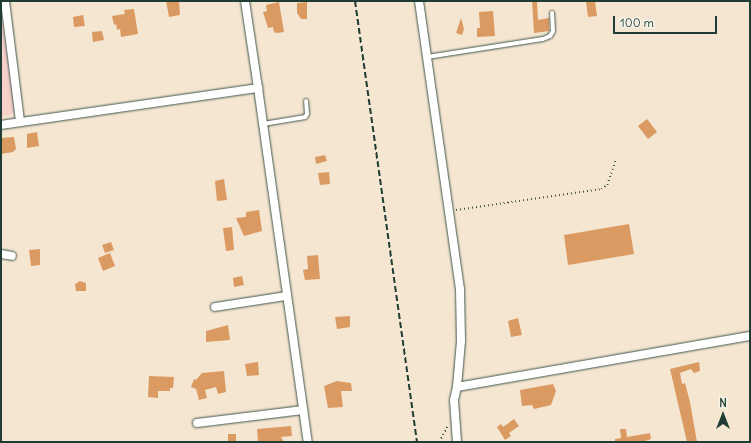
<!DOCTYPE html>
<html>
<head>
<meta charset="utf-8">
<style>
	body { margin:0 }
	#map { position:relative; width:751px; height:443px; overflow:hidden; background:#f5e6d1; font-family:Delius,sans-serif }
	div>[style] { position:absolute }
	.built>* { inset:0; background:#f7d0ca }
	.building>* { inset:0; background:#db9a62 }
	.path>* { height:1.5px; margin-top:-0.75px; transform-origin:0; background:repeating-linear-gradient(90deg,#3f564c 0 1px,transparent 0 4px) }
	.roads { filter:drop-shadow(0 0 1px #3f564c) drop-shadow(0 0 1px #3f564c) }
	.lane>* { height:4px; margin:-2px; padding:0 2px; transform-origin:2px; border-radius:2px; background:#fff }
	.street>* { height:8px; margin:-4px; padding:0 4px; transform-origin:4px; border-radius:4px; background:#fff }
	.rail>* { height:2px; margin-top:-1px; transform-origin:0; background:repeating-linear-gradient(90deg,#1f3d34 0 6px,transparent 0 9px) }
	span { translate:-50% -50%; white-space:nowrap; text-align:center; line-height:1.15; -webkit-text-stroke:3.5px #f7f3e8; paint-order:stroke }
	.frame { position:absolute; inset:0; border:2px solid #1f3d34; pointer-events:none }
	.north { position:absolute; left:703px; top:395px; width:40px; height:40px; -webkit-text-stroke:3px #f7f3e8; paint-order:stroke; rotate:0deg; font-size:11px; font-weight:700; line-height:16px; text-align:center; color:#1f3d34 }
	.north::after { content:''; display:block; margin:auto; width:14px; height:18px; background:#1f3d34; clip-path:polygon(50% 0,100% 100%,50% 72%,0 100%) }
	.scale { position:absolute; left:613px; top:16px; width:104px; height:18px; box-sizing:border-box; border:2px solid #1f3d34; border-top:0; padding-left:5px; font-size:12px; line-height:14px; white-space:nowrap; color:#1f3d34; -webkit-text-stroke:3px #f7f3e8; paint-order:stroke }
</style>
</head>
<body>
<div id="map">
	<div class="built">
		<i style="clip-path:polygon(1px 1px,4px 1px,20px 113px,1px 116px)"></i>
	</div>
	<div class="building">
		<i style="clip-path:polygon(166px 1px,179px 1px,180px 15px,169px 17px)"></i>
		<i style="clip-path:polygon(532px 1px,537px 1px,538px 20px,549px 18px,549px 31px,534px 33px)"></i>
		<i style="clip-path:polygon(586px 1px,595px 1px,597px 16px,588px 17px)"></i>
		<i style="clip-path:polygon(279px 2px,284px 32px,277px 33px,274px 32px,273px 27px,268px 28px,263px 12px,267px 11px,266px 5px)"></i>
		<i style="clip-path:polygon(307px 2px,307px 19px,301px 19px,297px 13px,297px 3px)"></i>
		<i style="clip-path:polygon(134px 9px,138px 34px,121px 37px,120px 29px,117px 30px,116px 24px,114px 25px,112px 16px,125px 14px,124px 10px)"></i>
		<i style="clip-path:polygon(493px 11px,495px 36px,477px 37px,477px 28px,480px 28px,479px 12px)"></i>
		<i style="clip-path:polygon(83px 15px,85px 26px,74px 27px,73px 17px)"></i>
		<i style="clip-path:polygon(461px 18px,464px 29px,462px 35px,456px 33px)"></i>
		<i style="clip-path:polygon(102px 31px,104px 40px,93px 42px,92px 32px)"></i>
		<i style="clip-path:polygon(647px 119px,657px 132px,648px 139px,638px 126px)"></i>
		<i style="clip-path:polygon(37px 132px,39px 146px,27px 148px,27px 134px)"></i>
		<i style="clip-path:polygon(14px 137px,16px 149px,13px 152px,1px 154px,1px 138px)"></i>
		<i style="clip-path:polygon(325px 155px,327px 161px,316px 164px,315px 157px)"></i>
		<i style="clip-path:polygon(329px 172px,330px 184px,320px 185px,318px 173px)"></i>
		<i style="clip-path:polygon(224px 179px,227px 200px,217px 201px,215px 181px)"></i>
		<i style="clip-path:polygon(259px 210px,262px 231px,244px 236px,236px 218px,246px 217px,246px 212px)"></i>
		<i style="clip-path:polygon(629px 224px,634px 254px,568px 265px,564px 235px)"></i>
		<i style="clip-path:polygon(232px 227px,234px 250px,226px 251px,223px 228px)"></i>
		<i style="clip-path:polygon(111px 242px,114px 250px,105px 253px,102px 245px)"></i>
		<i style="clip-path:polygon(40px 249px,40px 265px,31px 266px,29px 250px)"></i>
		<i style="clip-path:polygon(110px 253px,115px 266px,103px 271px,98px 258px)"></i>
		<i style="clip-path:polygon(318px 255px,320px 279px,305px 280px,303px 270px,308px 269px,307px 256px)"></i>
		<i style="clip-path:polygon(242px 276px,244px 285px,234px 287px,233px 278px)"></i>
		<i style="clip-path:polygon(80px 281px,86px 283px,86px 291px,76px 291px,75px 284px)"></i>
		<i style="clip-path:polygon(350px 316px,350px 327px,337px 329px,335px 317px)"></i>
		<i style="clip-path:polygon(518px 318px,522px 335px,511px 337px,508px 321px)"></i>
		<i style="clip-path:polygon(228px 325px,230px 340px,206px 342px,206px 331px)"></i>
		<i style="clip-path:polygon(258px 362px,259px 375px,247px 376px,245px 364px)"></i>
		<i style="clip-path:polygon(699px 362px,700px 371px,694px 373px,691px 369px,680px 373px,682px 384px,685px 383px,690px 402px,697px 442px,687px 442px,670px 369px)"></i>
		<i style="clip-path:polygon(224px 371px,226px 392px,218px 394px,216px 387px,205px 390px,207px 398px,199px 400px,196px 389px,191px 387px,194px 379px,196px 380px,202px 373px)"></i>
		<i style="clip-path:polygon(149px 376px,174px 377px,173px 388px,170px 388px,170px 391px,158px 391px,158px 398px,148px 397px)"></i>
		<i style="clip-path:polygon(337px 381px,351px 383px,352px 391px,341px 391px,343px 407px,328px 408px,324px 386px)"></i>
		<i style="clip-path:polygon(553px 384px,556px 391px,551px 405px,534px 409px,532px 405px,522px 406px,520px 390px)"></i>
		<i style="clip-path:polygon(514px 419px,519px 426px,509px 433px,511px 436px,505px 440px,497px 427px,501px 424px,503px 427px)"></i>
		<i style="clip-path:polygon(291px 426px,292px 436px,281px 437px,284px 442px,258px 442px,257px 429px)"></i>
		<i style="clip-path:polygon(620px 429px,626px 429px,627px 437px,650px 433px,651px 439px,642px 442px,615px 442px,615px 439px,621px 438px)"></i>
		<i style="clip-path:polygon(228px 434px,236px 434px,236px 442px,228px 442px)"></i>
	</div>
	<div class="path">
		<i style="left:456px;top:210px;width:147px;rotate:-8.2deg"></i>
		<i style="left:601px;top:189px;width:7px;rotate:-34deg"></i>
		<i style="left:607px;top:185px;width:28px;rotate:-71deg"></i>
		<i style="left:439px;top:442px;width:18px;rotate:-61deg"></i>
	</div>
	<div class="roads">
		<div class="lane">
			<i style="left:427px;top:57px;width:117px;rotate:-8.8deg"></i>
			<i style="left:543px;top:39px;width:8px;rotate:-23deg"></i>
			<i style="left:550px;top:36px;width:6px;rotate:-59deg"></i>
			<i style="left:553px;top:31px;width:18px;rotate:-93deg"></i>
			<i style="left:263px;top:124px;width:43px;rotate:-9.5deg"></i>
			<i style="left:305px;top:117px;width:4px;rotate:-56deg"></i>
			<i style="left:307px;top:114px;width:13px;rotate:-94deg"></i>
		</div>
		<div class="street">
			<i style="left:5px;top:1px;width:122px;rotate:82.9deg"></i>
			<i style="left:419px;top:1px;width:291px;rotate:81.9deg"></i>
			<i style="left:460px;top:289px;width:52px;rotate:88.9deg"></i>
			<i style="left:461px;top:341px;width:46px;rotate:95deg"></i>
			<i style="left:457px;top:387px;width:297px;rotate:-9.9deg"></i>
			<i style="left:258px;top:88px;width:358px;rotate:82deg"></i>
			<i style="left:1px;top:125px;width:260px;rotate:-8.2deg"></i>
			<i style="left:258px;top:88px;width:88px;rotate:-98.5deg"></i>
			<i style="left:1px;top:254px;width:11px;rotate:10deg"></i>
			<i style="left:215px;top:307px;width:72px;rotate:-8.8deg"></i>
			<i style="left:457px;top:387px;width:13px;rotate:103deg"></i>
			<i style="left:454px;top:400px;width:42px;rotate:85.9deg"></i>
			<i style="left:197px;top:423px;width:107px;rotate:-7deg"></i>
		</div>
	</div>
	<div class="rail">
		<i style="left:355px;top:1px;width:445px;rotate:82deg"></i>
	</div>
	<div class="frame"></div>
	<div class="north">N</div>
	<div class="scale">100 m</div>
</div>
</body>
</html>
